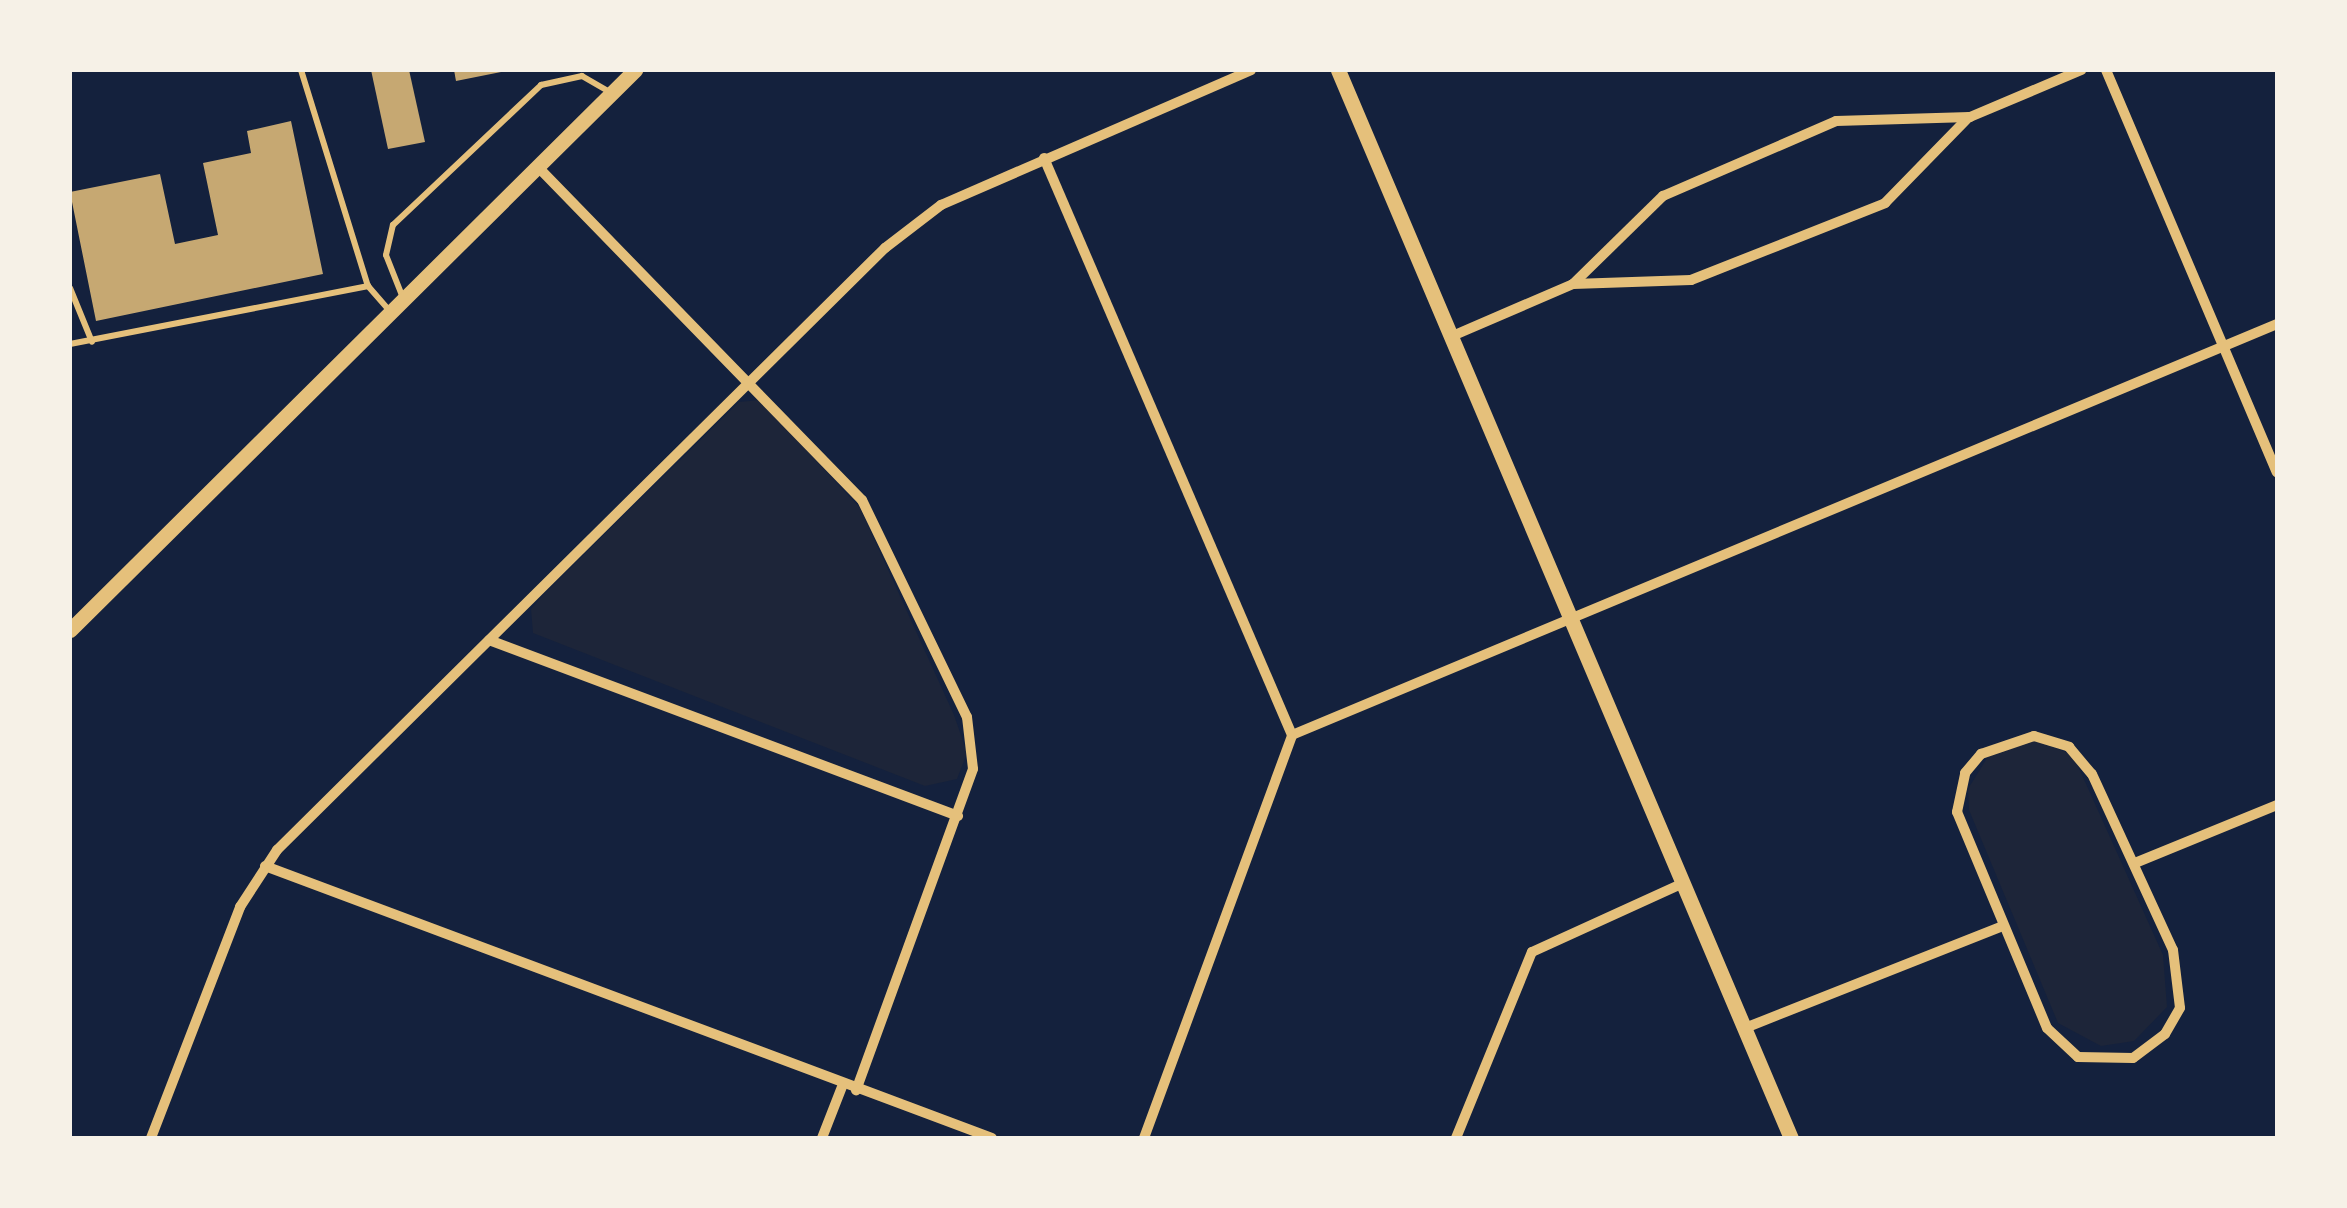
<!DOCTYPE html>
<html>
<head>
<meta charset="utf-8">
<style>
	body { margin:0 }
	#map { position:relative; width:2347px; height:1208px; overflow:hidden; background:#14213d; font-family:"Zilla Slab",serif }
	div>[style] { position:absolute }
	.green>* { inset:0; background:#1d2539 }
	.building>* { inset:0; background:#c6a872 }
	.service>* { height:6px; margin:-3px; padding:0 3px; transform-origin:3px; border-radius:3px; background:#e5c07b }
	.minor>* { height:10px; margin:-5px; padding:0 5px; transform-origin:5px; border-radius:5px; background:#e5c07b }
	.tertiary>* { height:15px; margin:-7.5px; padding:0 7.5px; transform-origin:7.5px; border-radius:7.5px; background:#e5c07b }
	span { translate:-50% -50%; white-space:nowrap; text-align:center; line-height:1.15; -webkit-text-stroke:10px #f6f1e7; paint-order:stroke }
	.frame { position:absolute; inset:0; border:72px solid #f6f1e7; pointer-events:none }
</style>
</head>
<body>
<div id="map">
	<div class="green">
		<i style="clip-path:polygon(760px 400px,860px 508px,954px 715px,967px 753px,957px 779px,925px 786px,533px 633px,531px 609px,543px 595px,739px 402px)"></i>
		<i style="clip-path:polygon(2032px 739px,2073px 755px,2163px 955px,2167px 1007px,2134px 1041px,2101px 1046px,2058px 1023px,1969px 810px,1968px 789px,1989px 755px)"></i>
	</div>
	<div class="building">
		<i style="clip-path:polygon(371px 70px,409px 70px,425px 142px,388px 149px)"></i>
		<i style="clip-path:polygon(454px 70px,501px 70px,501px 72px,456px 81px)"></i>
		<i style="clip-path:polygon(291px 121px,323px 274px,96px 321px,70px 192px,160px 174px,175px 244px,218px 235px,203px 163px,251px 153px,247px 131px)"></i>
	</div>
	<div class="service">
		<i style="left:301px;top:70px;width:226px;rotate:72.8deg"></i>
		<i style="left:368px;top:286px;width:32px;rotate:49deg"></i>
		<i style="left:70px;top:288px;width:58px;rotate:67.8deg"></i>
		<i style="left:403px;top:298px;width:46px;rotate:-111.6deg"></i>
		<i style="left:386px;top:255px;width:31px;rotate:-77deg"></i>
		<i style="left:393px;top:225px;width:204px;rotate:-43.4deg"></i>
		<i style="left:541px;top:85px;width:42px;rotate:-12.4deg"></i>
		<i style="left:582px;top:76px;width:32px;rotate:30deg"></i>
		<i style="left:70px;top:344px;width:304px;rotate:-11deg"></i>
	</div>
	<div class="minor">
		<i style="left:2106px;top:70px;width:437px;rotate:67deg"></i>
		<i style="left:1044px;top:158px;width:628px;rotate:66.74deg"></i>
		<i style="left:537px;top:166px;width:466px;rotate:45.8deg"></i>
		<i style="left:862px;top:500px;width:241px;rotate:64.2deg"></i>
		<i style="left:967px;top:717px;width:52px;rotate:83.4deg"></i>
		<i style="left:973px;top:769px;width:342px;rotate:110deg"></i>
		<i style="left:1573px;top:284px;width:118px;rotate:-1.9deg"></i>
		<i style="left:1691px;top:280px;width:209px;rotate:-21.6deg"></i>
		<i style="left:1885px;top:203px;width:120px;rotate:-45.7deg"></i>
		<i style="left:1450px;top:337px;width:134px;rotate:-23.3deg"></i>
		<i style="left:1573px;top:284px;width:126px;rotate:-44.4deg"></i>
		<i style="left:1663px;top:196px;width:189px;rotate:-23.4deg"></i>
		<i style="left:1836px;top:121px;width:134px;rotate:-1.7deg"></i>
		<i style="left:1970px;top:117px;width:121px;rotate:-22.9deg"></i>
		<i style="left:489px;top:640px;width:501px;rotate:20.57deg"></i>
		<i style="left:2034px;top:736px;width:37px;rotate:17deg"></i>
		<i style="left:2069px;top:747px;width:35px;rotate:50deg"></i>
		<i style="left:2092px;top:774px;width:194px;rotate:65.3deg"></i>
		<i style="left:2173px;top:950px;width:58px;rotate:83.1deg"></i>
		<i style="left:2180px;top:1008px;width:30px;rotate:120deg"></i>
		<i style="left:2165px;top:1034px;width:40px;rotate:143deg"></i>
		<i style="left:2133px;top:1058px;width:55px;rotate:-179deg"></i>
		<i style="left:2078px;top:1057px;width:42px;rotate:-136.9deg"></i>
		<i style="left:2047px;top:1028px;width:234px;rotate:-112.6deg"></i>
		<i style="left:1957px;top:812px;width:40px;rotate:-78deg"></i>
		<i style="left:1965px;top:773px;width:25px;rotate:-50deg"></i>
		<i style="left:1981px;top:754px;width:56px;rotate:-18.8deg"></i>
		<i style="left:2135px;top:863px;width:153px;rotate:-22.2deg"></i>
		<i style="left:265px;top:866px;width:776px;rotate:20.51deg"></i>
		<i style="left:1745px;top:1028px;width:277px;rotate:-21.6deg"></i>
		<i style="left:151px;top:1138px;width:248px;rotate:-68.9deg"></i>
		<i style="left:240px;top:907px;width:68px;rotate:-57deg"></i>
		<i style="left:277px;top:850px;width:856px;rotate:-44.72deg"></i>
		<i style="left:885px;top:248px;width:71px;rotate:-37.5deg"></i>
		<i style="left:941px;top:205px;width:338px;rotate:-23.5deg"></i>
		<i style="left:822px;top:1138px;width:58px;rotate:-68.7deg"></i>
		<i style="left:1144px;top:1138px;width:429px;rotate:-69.8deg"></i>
		<i style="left:1292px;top:735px;width:1067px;rotate:-22.65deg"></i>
		<i style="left:1456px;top:1138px;width:201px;rotate:-67.8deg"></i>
		<i style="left:1532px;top:952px;width:164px;rotate:-24.5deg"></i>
	</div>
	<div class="tertiary">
		<i style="left:1338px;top:70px;width:1160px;rotate:67.02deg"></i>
		<i style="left:70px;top:630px;width:796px;rotate:-44.75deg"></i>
	</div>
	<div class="frame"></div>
</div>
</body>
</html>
